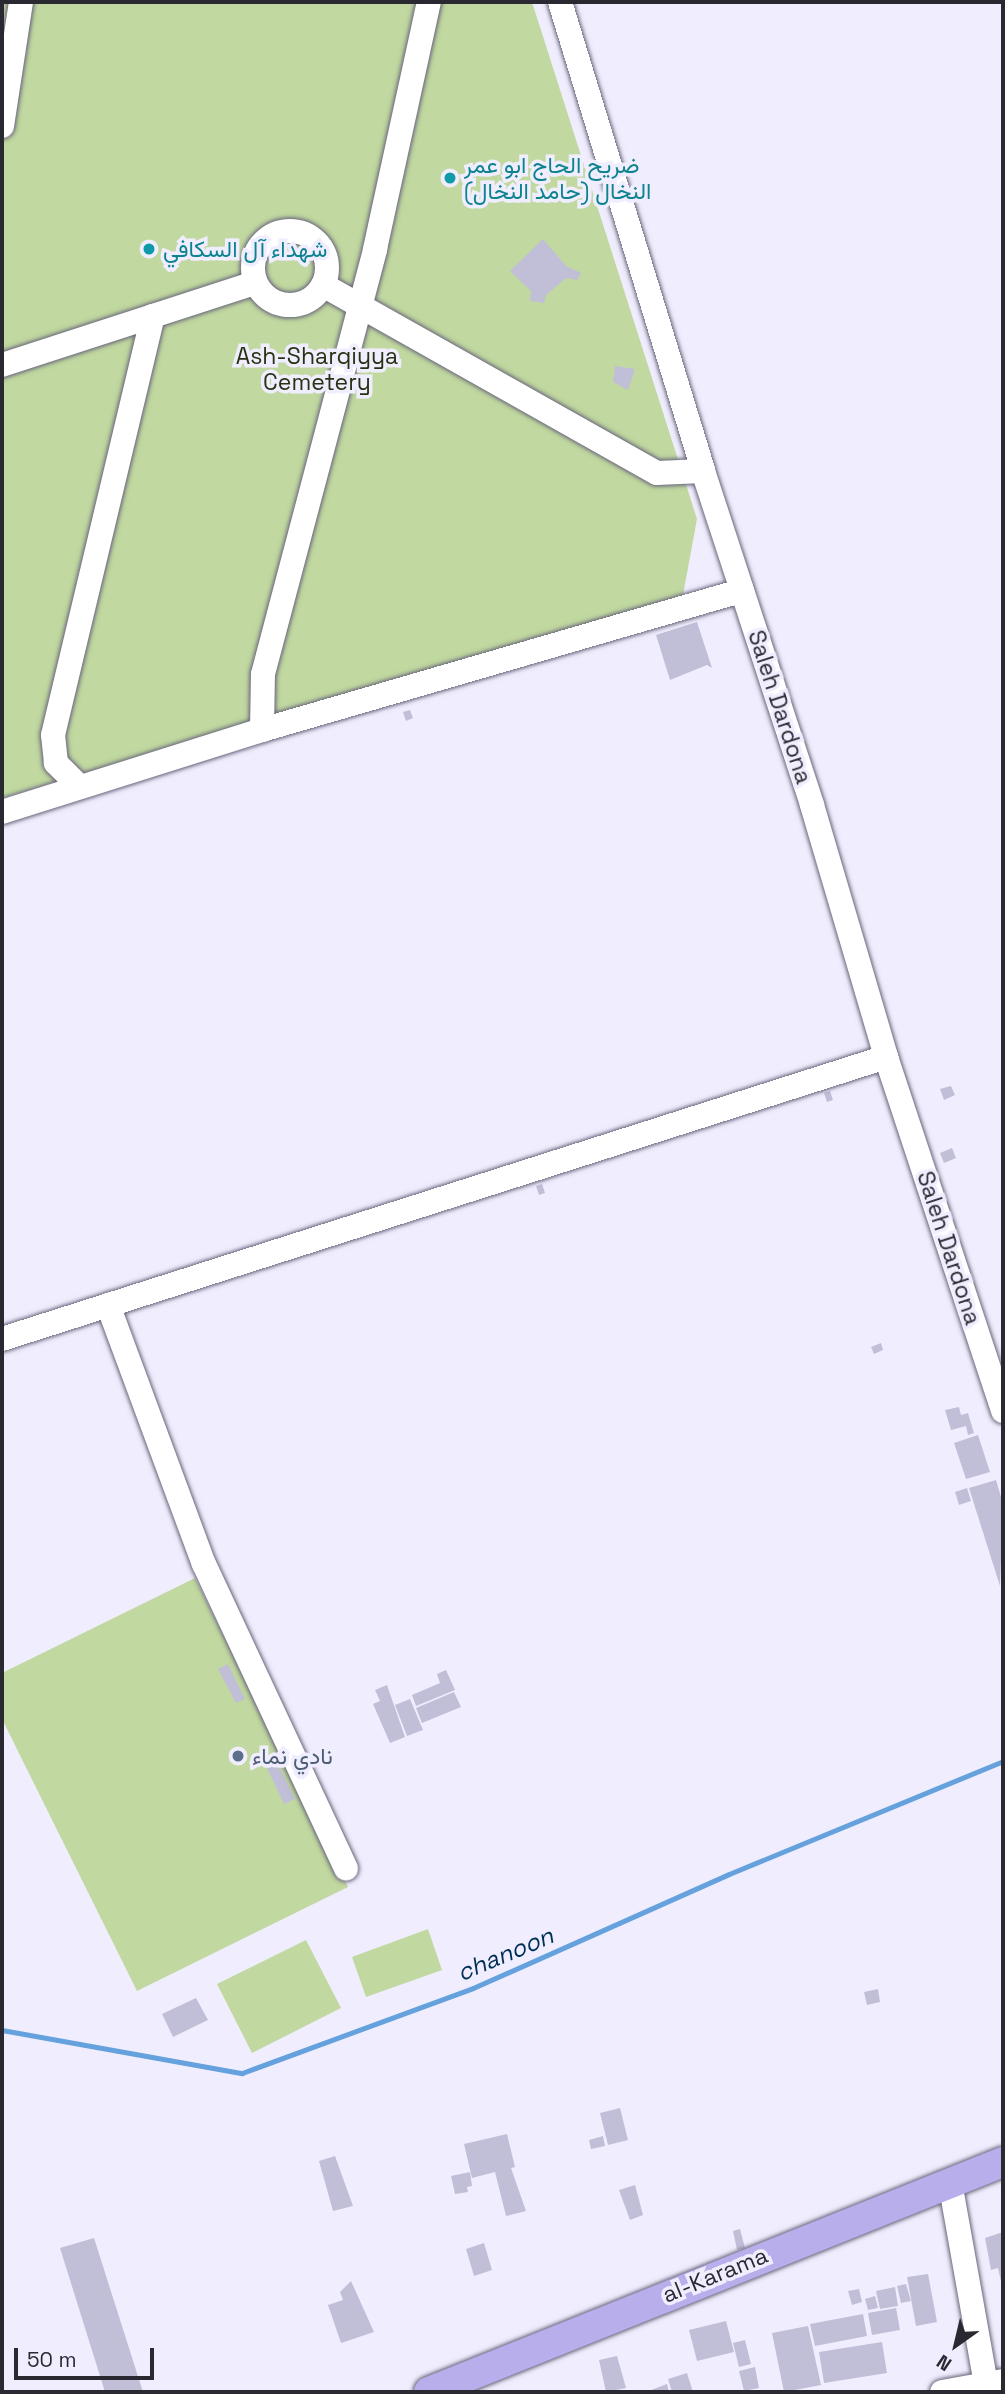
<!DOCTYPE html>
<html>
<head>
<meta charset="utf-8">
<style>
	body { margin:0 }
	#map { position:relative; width:1005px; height:2394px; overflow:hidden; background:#f0eefe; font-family:"Space Grotesk",Vazirmatn,sans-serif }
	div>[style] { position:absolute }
	.green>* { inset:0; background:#c1d8a0 }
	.stream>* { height:5px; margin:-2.5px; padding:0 2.5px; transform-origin:2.5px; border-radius:2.5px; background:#65a1dd }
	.building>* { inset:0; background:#c1bed7 }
	.roads { filter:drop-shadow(0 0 2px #68657b) drop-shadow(0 0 2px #68657b) }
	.minor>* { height:24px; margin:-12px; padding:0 12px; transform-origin:12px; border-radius:12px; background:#fff }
	.minor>.ring { margin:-12px; padding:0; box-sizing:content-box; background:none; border:24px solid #fff; border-radius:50% }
	.major>* { height:30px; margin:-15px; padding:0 15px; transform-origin:15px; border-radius:15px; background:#b9aeec }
	.dots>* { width:19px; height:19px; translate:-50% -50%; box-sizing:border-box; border:4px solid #f0eefe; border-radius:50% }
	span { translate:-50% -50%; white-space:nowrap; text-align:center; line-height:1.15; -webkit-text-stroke:7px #f0eefe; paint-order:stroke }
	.culture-label { font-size:23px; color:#0d838f }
	.left { translate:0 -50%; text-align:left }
	.park-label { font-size:23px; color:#263211 }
	.street-label { font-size:23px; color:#2a2932 }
	.service-label { font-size:23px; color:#4e5e75 }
	.water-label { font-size:24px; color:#002e54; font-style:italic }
	.frame { position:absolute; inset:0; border:4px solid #2a2932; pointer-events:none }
	.north { position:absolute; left:921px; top:2310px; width:70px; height:70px; -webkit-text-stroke:5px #f0eefe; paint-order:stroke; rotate:214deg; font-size:19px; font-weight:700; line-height:28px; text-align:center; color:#2a2932 }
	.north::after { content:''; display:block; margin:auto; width:24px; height:32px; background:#2a2932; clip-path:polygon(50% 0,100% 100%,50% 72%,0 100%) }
	.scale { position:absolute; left:14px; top:2348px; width:140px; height:32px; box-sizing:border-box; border:4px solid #2a2932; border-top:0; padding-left:9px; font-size:21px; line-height:24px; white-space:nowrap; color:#2a2932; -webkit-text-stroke:5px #f0eefe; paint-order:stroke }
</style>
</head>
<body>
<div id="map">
	<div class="green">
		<i style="clip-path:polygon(2px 2px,532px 2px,697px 519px,683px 595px,2px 798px)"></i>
		<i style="clip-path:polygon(195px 1578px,348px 1887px,137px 1991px,2px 1719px,2px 1673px)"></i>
		<i style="clip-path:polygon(428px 1929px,442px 1970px,366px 1997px,352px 1957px)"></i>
		<i style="clip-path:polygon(306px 1940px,341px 2008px,252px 2053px,217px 1984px)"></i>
	</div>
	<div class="stream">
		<i style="left:2px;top:2030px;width:244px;rotate:10.2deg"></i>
		<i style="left:242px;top:2073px;width:246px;rotate:-20.2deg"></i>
		<i style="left:473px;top:1988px;width:280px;rotate:-24deg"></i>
		<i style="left:729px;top:1874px;width:296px;rotate:-22.4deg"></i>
	</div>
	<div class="building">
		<i style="clip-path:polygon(543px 239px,566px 266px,581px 273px,577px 280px,566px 278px,546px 295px,544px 303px,530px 301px,531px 291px,510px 271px)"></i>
		<i style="clip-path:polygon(615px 366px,635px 369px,628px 390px,613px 382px)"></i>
		<i style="clip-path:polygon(697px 622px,712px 668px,707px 665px,670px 680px,656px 635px)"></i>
		<i style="clip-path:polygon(410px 710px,413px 718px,406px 721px,403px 712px)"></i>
		<i style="clip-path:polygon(951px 1086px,955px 1095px,944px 1100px,940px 1089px)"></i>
		<i style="clip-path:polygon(830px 1091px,833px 1100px,827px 1102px,824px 1093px)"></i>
		<i style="clip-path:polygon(952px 1148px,956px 1158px,944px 1163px,940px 1153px)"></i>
		<i style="clip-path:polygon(542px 1184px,545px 1193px,539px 1195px,536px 1186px)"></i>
		<i style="clip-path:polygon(881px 1343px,883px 1350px,874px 1354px,871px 1347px)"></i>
		<i style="clip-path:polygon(959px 1407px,961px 1415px,968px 1413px,974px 1433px,968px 1435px,966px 1426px,951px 1430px,945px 1410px)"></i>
		<i style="clip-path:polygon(978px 1435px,990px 1472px,966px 1479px,954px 1443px)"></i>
		<i style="clip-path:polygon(996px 1480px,1003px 1504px,1000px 1586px,969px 1488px)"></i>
		<i style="clip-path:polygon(967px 1488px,971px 1501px,959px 1505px,955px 1492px)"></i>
		<i style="clip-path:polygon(228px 1664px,245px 1699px,236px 1703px,218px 1669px)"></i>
		<i style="clip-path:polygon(446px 1670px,455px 1690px,416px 1706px,412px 1695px,440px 1683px,437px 1674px)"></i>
		<i style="clip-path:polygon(387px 1685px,405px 1737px,390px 1743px,373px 1704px,380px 1701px,375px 1690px)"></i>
		<i style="clip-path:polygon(454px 1692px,461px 1707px,422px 1723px,416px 1708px)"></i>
		<i style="clip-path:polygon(410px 1699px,423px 1730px,407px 1736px,395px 1705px)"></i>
		<i style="clip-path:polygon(277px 1763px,295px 1799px,284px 1804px,267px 1768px)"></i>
		<i style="clip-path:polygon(878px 1989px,880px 2002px,867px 2005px,864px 1992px)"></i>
		<i style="clip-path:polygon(196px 1998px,208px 2020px,173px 2037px,162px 2014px)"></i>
		<i style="clip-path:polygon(620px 2108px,628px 2140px,608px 2145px,600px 2113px)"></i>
		<i style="clip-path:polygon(507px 2134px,515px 2167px,511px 2168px,526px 2211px,506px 2216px,495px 2172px,472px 2178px,464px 2144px)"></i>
		<i style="clip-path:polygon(603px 2136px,605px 2146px,591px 2149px,589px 2140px)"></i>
		<i style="clip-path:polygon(335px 2156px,353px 2206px,333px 2211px,319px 2161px)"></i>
		<i style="clip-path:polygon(470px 2172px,472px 2186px,467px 2187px,468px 2192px,455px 2194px,451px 2176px)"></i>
		<i style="clip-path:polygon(635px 2185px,643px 2215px,630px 2220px,619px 2190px)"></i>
		<i style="clip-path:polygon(740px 2229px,745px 2248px,737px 2250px,733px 2231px)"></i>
		<i style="clip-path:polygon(1003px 2232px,1003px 2285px,1002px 2286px,998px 2268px,991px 2270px,985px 2238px)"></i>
		<i style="clip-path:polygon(94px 2238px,143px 2392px,105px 2392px,60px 2248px)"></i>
		<i style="clip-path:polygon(484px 2243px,492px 2270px,474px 2276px,466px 2249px)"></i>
		<i style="clip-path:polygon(928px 2274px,937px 2322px,916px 2326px,907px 2277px)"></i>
		<i style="clip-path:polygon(351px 2281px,374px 2332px,341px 2343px,328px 2305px,343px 2300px,340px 2292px)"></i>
		<i style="clip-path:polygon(906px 2284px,911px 2301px,901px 2303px,897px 2286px)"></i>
		<i style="clip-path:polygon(895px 2287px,898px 2306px,880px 2309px,876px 2291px)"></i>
		<i style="clip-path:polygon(859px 2289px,862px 2302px,852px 2305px,848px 2291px)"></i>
		<i style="clip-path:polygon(875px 2296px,878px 2308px,868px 2310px,865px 2299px)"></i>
		<i style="clip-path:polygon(896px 2308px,900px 2330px,872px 2335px,868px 2313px)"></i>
		<i style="clip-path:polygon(863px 2314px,867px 2336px,815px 2346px,810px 2324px)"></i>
		<i style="clip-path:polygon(726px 2321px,734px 2352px,697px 2361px,689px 2330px)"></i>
		<i style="clip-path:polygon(808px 2326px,821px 2385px,784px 2392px,772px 2333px)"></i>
		<i style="clip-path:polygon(745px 2340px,751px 2364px,739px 2367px,733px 2343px)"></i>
		<i style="clip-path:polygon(882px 2342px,887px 2373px,824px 2383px,819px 2352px)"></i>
		<i style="clip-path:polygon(617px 2356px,626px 2388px,606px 2392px,599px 2360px)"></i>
		<i style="clip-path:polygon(755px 2367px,759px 2388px,744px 2391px,739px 2371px)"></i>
		<i style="clip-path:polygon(687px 2373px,693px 2392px,672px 2392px,668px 2379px)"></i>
		<i style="clip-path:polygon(667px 2384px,669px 2392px,646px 2392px)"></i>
	</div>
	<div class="roads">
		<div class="minor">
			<i style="left:560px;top:2px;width:490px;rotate:73deg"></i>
			<i style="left:703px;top:471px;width:351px;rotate:71.9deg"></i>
			<i style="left:812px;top:805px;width:263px;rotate:73.6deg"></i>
			<i style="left:886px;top:1057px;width:373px;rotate:71.7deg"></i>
			<i style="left:2px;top:126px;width:125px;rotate:-81.3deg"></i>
			<i class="ring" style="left:253px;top:231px;width:50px;height:50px"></i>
			<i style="left:323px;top:285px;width:383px;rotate:29.4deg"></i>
			<i style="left:657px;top:473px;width:46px;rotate:-2.5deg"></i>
			<i style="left:2px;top:365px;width:266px;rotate:-18deg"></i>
			<i style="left:262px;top:730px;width:56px;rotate:-89deg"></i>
			<i style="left:263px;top:674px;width:440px;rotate:-75.2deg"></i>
			<i style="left:375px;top:249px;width:253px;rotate:-77.7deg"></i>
			<i style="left:79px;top:786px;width:33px;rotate:-135deg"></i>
			<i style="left:56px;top:763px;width:28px;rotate:-96deg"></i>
			<i style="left:53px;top:735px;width:431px;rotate:-76.6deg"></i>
			<i style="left:2px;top:812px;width:273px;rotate:-17.5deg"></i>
			<i style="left:262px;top:730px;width:500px;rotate:-16.2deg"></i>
			<i style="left:108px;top:1305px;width:276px;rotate:69.7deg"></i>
			<i style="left:204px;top:1564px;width:336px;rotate:65deg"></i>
			<i style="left:2px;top:1339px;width:928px;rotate:-17.69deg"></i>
			<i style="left:950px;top:2182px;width:205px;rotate:79.9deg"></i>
			<i style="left:942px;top:2392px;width:62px;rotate:-10.2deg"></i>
		</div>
		<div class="major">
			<i style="left:429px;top:2392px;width:618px;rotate:-21.84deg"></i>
		</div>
	</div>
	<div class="dots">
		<i style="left:450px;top:178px;background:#0f9aa8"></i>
		<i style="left:149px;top:249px;background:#0f9aa8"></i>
		<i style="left:238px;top:1756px;background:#5c6f8a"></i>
	</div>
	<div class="culture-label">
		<span class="left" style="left:464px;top:178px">ضريح الحاج ابو عمر<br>النخال (حامد النخال)</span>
		<span class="left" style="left:163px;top:249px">شهداء آل السكافي</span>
	</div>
	<div class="park-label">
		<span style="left:317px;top:369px">Ash-Sharqiyya<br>Cemetery</span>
	</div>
	<div class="street-label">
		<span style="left:780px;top:707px;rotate:72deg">Saleh Dardona</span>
		<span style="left:949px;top:1248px;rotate:72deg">Saleh Dardona</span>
		<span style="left:715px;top:2275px;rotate:-22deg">al-Karama</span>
	</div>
	<div class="service-label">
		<span class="left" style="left:252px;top:1756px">نادي نماء</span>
	</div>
	<div class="water-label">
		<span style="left:505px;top:1954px;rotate:-23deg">chanoon</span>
	</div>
	<div class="frame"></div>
	<div class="north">N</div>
	<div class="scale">50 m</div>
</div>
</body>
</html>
